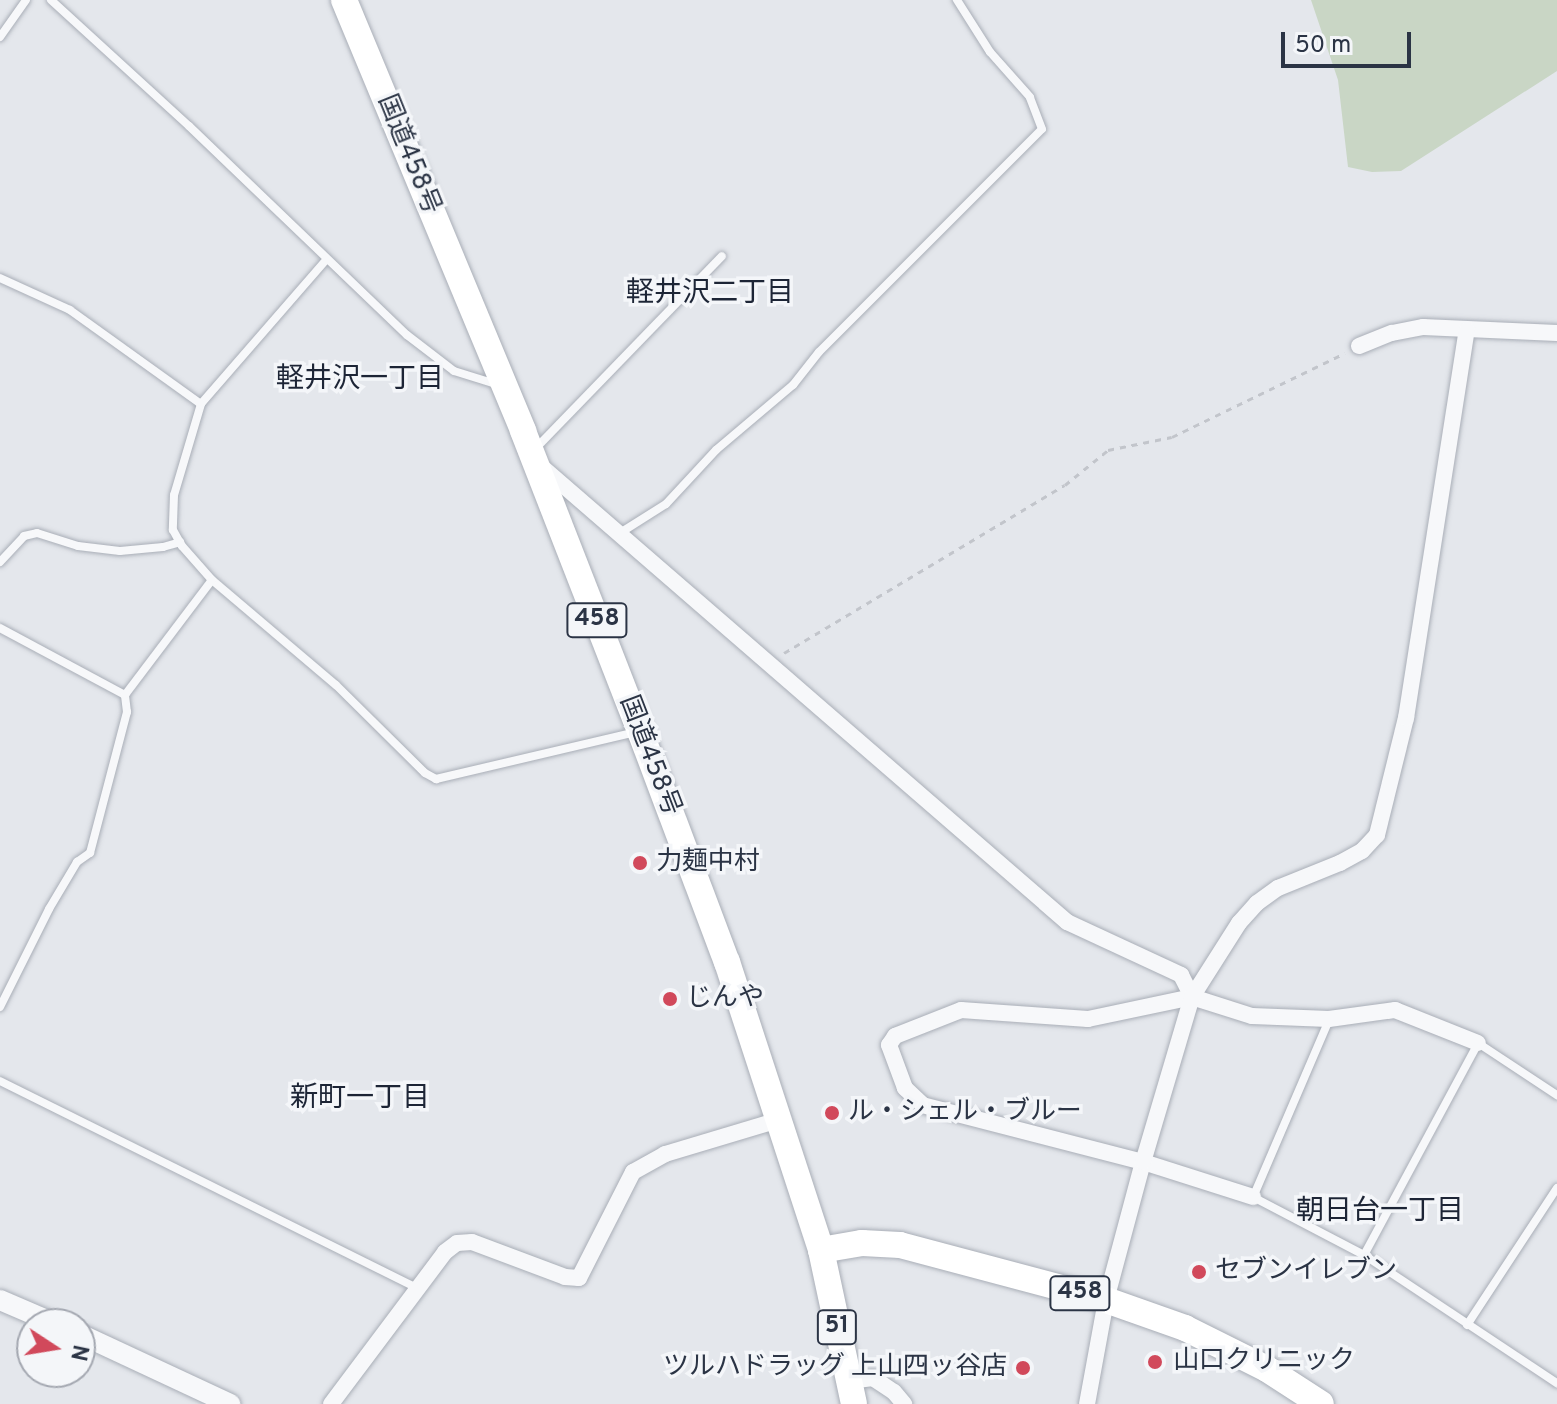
<!DOCTYPE html>
<html>
<head>
<meta charset="utf-8">
<style>
	body { margin:0 }
	#map { position:relative; width:1557px; height:1404px; overflow:hidden; background:#e4e7ec; font-family:Overpass,"Noto Sans JP",sans-serif }
	div>[style] { position:absolute }
	.green>* { inset:0; background:#c9d6c5 }
	.path>* { height:3px; margin-top:-1.5px; transform-origin:0; background:repeating-linear-gradient(90deg,#c2c5cb 0 6px,transparent 0 12px) }
	.roads { filter:drop-shadow(0 0 2px #a9aeb7) drop-shadow(0 0 2px #a9aeb7) }
	.service>* { height:8px; margin:-4px; padding:0 4px; transform-origin:4px; border-radius:4px; background:#f7f8fa }
	.minor>* { height:16px; margin:-8px; padding:0 8px; transform-origin:8px; border-radius:8px; background:#f7f8fa }
	.tertiary>* { height:20px; margin:-10px; padding:0 10px; transform-origin:10px; border-radius:10px; background:#f7f8fa }
	.primary>* { height:26px; margin:-13px; padding:0 13px; transform-origin:13px; border-radius:13px; background:#fff }
	.trunk>* { height:26px; margin:-13px; padding:0 13px; transform-origin:13px; border-radius:13px; background:#fff }
	.dots>* { width:22px; height:22px; translate:-50% -50%; box-sizing:border-box; border:4px solid #f4f6f9; border-radius:50% }
	span { translate:-50% -50%; white-space:nowrap; text-align:center; line-height:1.15; -webkit-text-stroke:7px #f4f6f9; paint-order:stroke }
	.shield-label span { padding:2px 6px; background:#f4f6f9; border:2px solid; border-radius:6px; -webkit-text-stroke-width:0 }
	.shield-label { font-size:24px; color:#2b3445; font-weight:700 }
	.street-label { font-size:26px; color:#2b3445 }
	.poi-label { font-size:26px; color:#2b3445 }
	.left { translate:0 -50%; text-align:left }
	.right { translate:-100% -50%; text-align:right }
	.neighbourhood-label { font-size:28px; color:#1d2536 }
	.north { position:absolute; left:16px; top:1308px; width:80px; height:80px; box-sizing:border-box; background:#f4f6f9; border:2px solid #a4a8b1; border-radius:50%; rotate:102deg; font-size:22px; font-weight:700; line-height:32px; text-align:center; color:#2b3445 }
	.north::after { content:''; display:block; margin:auto; width:28px; height:36px; background:#d1495b; clip-path:polygon(50% 0,100% 100%,50% 72%,0 100%) }
	.scale { position:absolute; left:1281px; top:32px; width:130px; height:36px; box-sizing:border-box; border:4px solid #2b3445; border-top:0; padding-left:10px; font-size:24px; line-height:28px; white-space:nowrap; color:#2b3445; -webkit-text-stroke:6px #f4f6f9; paint-order:stroke }
</style>
</head>
<body>
<div id="map">
	<div class="green">
		<i style="clip-path:polygon(1311px 0,1557px 0,1557px 71px,1401px 171px,1372px 172px,1348px 167px,1338px 80px)"></i>
	</div>
	<div class="path">
		<i style="left:784px;top:653px;width:327px;rotate:-30.9deg"></i>
		<i style="left:1065px;top:485px;width:55px;rotate:-39.1deg"></i>
		<i style="left:1108px;top:450px;width:65px;rotate:-11.5deg"></i>
		<i style="left:1172px;top:437px;width:192px;rotate:-25.9deg"></i>
	</div>
	<div class="roads">
		<div class="service">
			<i style="left:51px;top:0;width:187px;rotate:42.4deg"></i>
			<i style="left:189px;top:126px;width:302px;rotate:43.8deg"></i>
			<i style="left:407px;top:335px;width:59px;rotate:37.5deg"></i>
			<i style="left:454px;top:371px;width:47px;rotate:17.3deg"></i>
			<i style="left:0;top:37px;width:45px;rotate:-54.9deg"></i>
			<i style="left:326px;top:260px;width:191px;rotate:131deg"></i>
			<i style="left:201px;top:404px;width:95px;rotate:106.5deg"></i>
			<i style="left:174px;top:495px;width:35px;rotate:92deg"></i>
			<i style="left:173px;top:530px;width:18px;rotate:61deg"></i>
			<i style="left:182px;top:546px;width:45px;rotate:48.6deg"></i>
			<i style="left:212px;top:580px;width:162px;rotate:40.3deg"></i>
			<i style="left:336px;top:685px;width:125px;rotate:44.7deg"></i>
			<i style="left:425px;top:773px;width:13px;rotate:29deg"></i>
			<i style="left:436px;top:779px;width:206px;rotate:-13.2deg"></i>
			<i style="left:0;top:278px;width:77px;rotate:24.6deg"></i>
			<i style="left:70px;top:310px;width:161px;rotate:35.7deg"></i>
			<i style="left:536px;top:448px;width:267px;rotate:-45.9deg"></i>
			<i style="left:620px;top:533px;width:54px;rotate:-32.2deg"></i>
			<i style="left:666px;top:504px;width:74px;rotate:-47.2deg"></i>
			<i style="left:716px;top:450px;width:101px;rotate:-40.2deg"></i>
			<i style="left:793px;top:385px;width:42px;rotate:-51.8deg"></i>
			<i style="left:819px;top:352px;width:315px;rotate:-45deg"></i>
			<i style="left:1042px;top:129px;width:34px;rotate:-111deg"></i>
			<i style="left:1030px;top:97px;width:60px;rotate:-131.6deg"></i>
			<i style="left:990px;top:52px;width:62px;rotate:-122.4deg"></i>
			<i style="left:0;top:562px;width:35px;rotate:-47deg"></i>
			<i style="left:24px;top:536px;width:13px;rotate:-13deg"></i>
			<i style="left:37px;top:533px;width:43px;rotate:17.6deg"></i>
			<i style="left:78px;top:546px;width:42px;rotate:6.8deg"></i>
			<i style="left:120px;top:551px;width:43px;rotate:-5.3deg"></i>
			<i style="left:163px;top:547px;width:18px;rotate:-16deg"></i>
			<i style="left:0;top:628px;width:142px;rotate:28.2deg"></i>
			<i style="left:0;top:1007px;width:110px;rotate:-63.4deg"></i>
			<i style="left:49px;top:909px;width:55px;rotate:-59.2deg"></i>
			<i style="left:77px;top:862px;width:16px;rotate:-35deg"></i>
			<i style="left:90px;top:853px;width:146px;rotate:-75.3deg"></i>
			<i style="left:127px;top:712px;width:17px;rotate:-97deg"></i>
			<i style="left:125px;top:695px;width:144px;rotate:-52.9deg"></i>
			<i style="left:1329px;top:1020px;width:193px;rotate:113.2deg"></i>
			<i style="left:1253px;top:1197px;width:125px;rotate:27.6deg"></i>
			<i style="left:1364px;top:1255px;width:232px;rotate:33.6deg"></i>
			<i style="left:0;top:1081px;width:466px;rotate:26.4deg"></i>
			<i style="left:1364px;top:1255px;width:241px;rotate:-61.7deg"></i>
			<i style="left:1478px;top:1043px;width:95px;rotate:33.4deg"></i>
			<i style="left:1467px;top:1325px;width:164px;rotate:-56.7deg"></i>
		</div>
		<div class="minor">
			<i style="left:1359px;top:346px;width:35px;rotate:-22deg"></i>
			<i style="left:1392px;top:333px;width:32px;rotate:-11deg"></i>
			<i style="left:1423px;top:327px;width:134px;rotate:2.6deg"></i>
			<i style="left:542px;top:467px;width:695px;rotate:40.91deg"></i>
			<i style="left:1067px;top:922px;width:126px;rotate:24.9deg"></i>
			<i style="left:1181px;top:975px;width:25px;rotate:63deg"></i>
			<i style="left:1253px;top:1197px;width:115px;rotate:-162.3deg"></i>
			<i style="left:1143px;top:1162px;width:227px;rotate:-165.5deg"></i>
			<i style="left:923px;top:1105px;width:25px;rotate:-137deg"></i>
			<i style="left:905px;top:1088px;width:46px;rotate:-110.4deg"></i>
			<i style="left:889px;top:1045px;width:11px;rotate:-56deg"></i>
			<i style="left:895px;top:1036px;width:71px;rotate:-21.5deg"></i>
			<i style="left:961px;top:1010px;width:127px;rotate:4.1deg"></i>
			<i style="left:1088px;top:1019px;width:106px;rotate:-11.9deg"></i>
			<i style="left:1192px;top:997px;width:63px;rotate:17.6deg"></i>
			<i style="left:1252px;top:1016px;width:77px;rotate:2.2deg"></i>
			<i style="left:1329px;top:1019px;width:67px;rotate:-7.8deg"></i>
			<i style="left:1395px;top:1010px;width:89px;rotate:21.7deg"></i>
			<i style="left:849px;top:1381px;width:24px;rotate:-7deg"></i>
			<i style="left:873px;top:1378px;width:25px;rotate:34deg"></i>
			<i style="left:894px;top:1392px;width:16px;rotate:50deg"></i>
			<i style="left:331px;top:1404px;width:190px;rotate:-53.1deg"></i>
			<i style="left:445px;top:1252px;width:15px;rotate:-37deg"></i>
			<i style="left:457px;top:1243px;width:15px;rotate:-4deg"></i>
			<i style="left:472px;top:1242px;width:99px;rotate:20.6deg"></i>
			<i style="left:565px;top:1277px;width:14px;rotate:4deg"></i>
			<i style="left:579px;top:1278px;width:119px;rotate:-63deg"></i>
			<i style="left:633px;top:1172px;width:37px;rotate:-29deg"></i>
			<i style="left:665px;top:1154px;width:118px;rotate:-16.7deg"></i>
			<i style="left:1087px;top:1404px;width:106px;rotate:-79.6deg"></i>
			<i style="left:1106px;top:1300px;width:143px;rotate:-75deg"></i>
			<i style="left:1143px;top:1162px;width:172px;rotate:-73.5deg"></i>
			<i style="left:1192px;top:997px;width:88px;rotate:-57.6deg"></i>
			<i style="left:1239px;top:923px;width:27px;rotate:-48deg"></i>
			<i style="left:1257px;top:903px;width:26px;rotate:-36deg"></i>
			<i style="left:1278px;top:888px;width:67px;rotate:-22deg"></i>
			<i style="left:1340px;top:863px;width:25px;rotate:-29deg"></i>
			<i style="left:1362px;top:851px;width:22px;rotate:-47deg"></i>
			<i style="left:1377px;top:835px;width:121px;rotate:-76.1deg"></i>
			<i style="left:1406px;top:718px;width:393px;rotate:-81.1deg"></i>
		</div>
		<div class="tertiary">
			<i style="left:0;top:1300px;width:61px;rotate:23.2deg"></i>
			<i style="left:80px;top:1334px;width:166px;rotate:25deg"></i>
		</div>
		<div class="primary">
			<i style="left:821px;top:1250px;width:157px;rotate:77.9deg"></i>
		</div>
		<div class="trunk">
			<i style="left:344px;top:0;width:467px;rotate:67.4deg"></i>
			<i style="left:523px;top:431px;width:322px;rotate:68.7deg"></i>
			<i style="left:640px;top:731px;width:247px;rotate:69.4deg"></i>
			<i style="left:727px;top:962px;width:303px;rotate:71.9deg"></i>
			<i style="left:821px;top:1250px;width:42px;rotate:-9.7deg"></i>
			<i style="left:862px;top:1243px;width:38px;rotate:3deg"></i>
			<i style="left:900px;top:1245px;width:213px;rotate:14.9deg"></i>
			<i style="left:1106px;top:1300px;width:84px;rotate:19.5deg"></i>
			<i style="left:1185px;top:1328px;width:92px;rotate:26.6deg"></i>
			<i style="left:1267px;top:1369px;width:64px;rotate:32.9deg"></i>
		</div>
	</div>
	<div class="dots">
		<i style="left:640px;top:863px;background:#d1495b"></i>
		<i style="left:670px;top:999px;background:#d1495b"></i>
		<i style="left:832px;top:1113px;background:#d1495b"></i>
		<i style="left:1199px;top:1272px;background:#d1495b"></i>
		<i style="left:1155px;top:1362px;background:#d1495b"></i>
		<i style="left:1023px;top:1368px;background:#d1495b"></i>
	</div>
	<div class="shield-label">
		<span style="left:597px;top:620px">458</span>
		<span style="left:1080px;top:1293px">458</span>
		<span style="left:837px;top:1327px">51</span>
	</div>
	<div class="street-label">
		<span style="left:408px;top:155px;rotate:68deg">国道458号</span>
		<span style="left:649px;top:756px;rotate:69deg">国道458号</span>
	</div>
	<div class="poi-label">
		<span class="left" style="left:656px;top:863px">力麺中村</span>
		<span class="left" style="left:686px;top:999px">じんや</span>
		<span class="left" style="left:848px;top:1113px">ル・シェル・ブルー</span>
		<span class="left" style="left:1215px;top:1272px">セブンイレブン</span>
		<span class="left" style="left:1173px;top:1362px">山口クリニック</span>
		<span class="right" style="left:1007px;top:1368px">ツルハドラッグ 上山四ッ谷店</span>
	</div>
	<div class="neighbourhood-label">
		<span style="left:710px;top:294px">軽井沢二丁目</span>
		<span style="left:360px;top:380px">軽井沢一丁目</span>
		<span style="left:360px;top:1099px">新町一丁目</span>
		<span style="left:1380px;top:1212px">朝日台一丁目</span>
	</div>
	<div class="north">N</div>
	<div class="scale">50 m</div>
</div>
</body>
</html>
